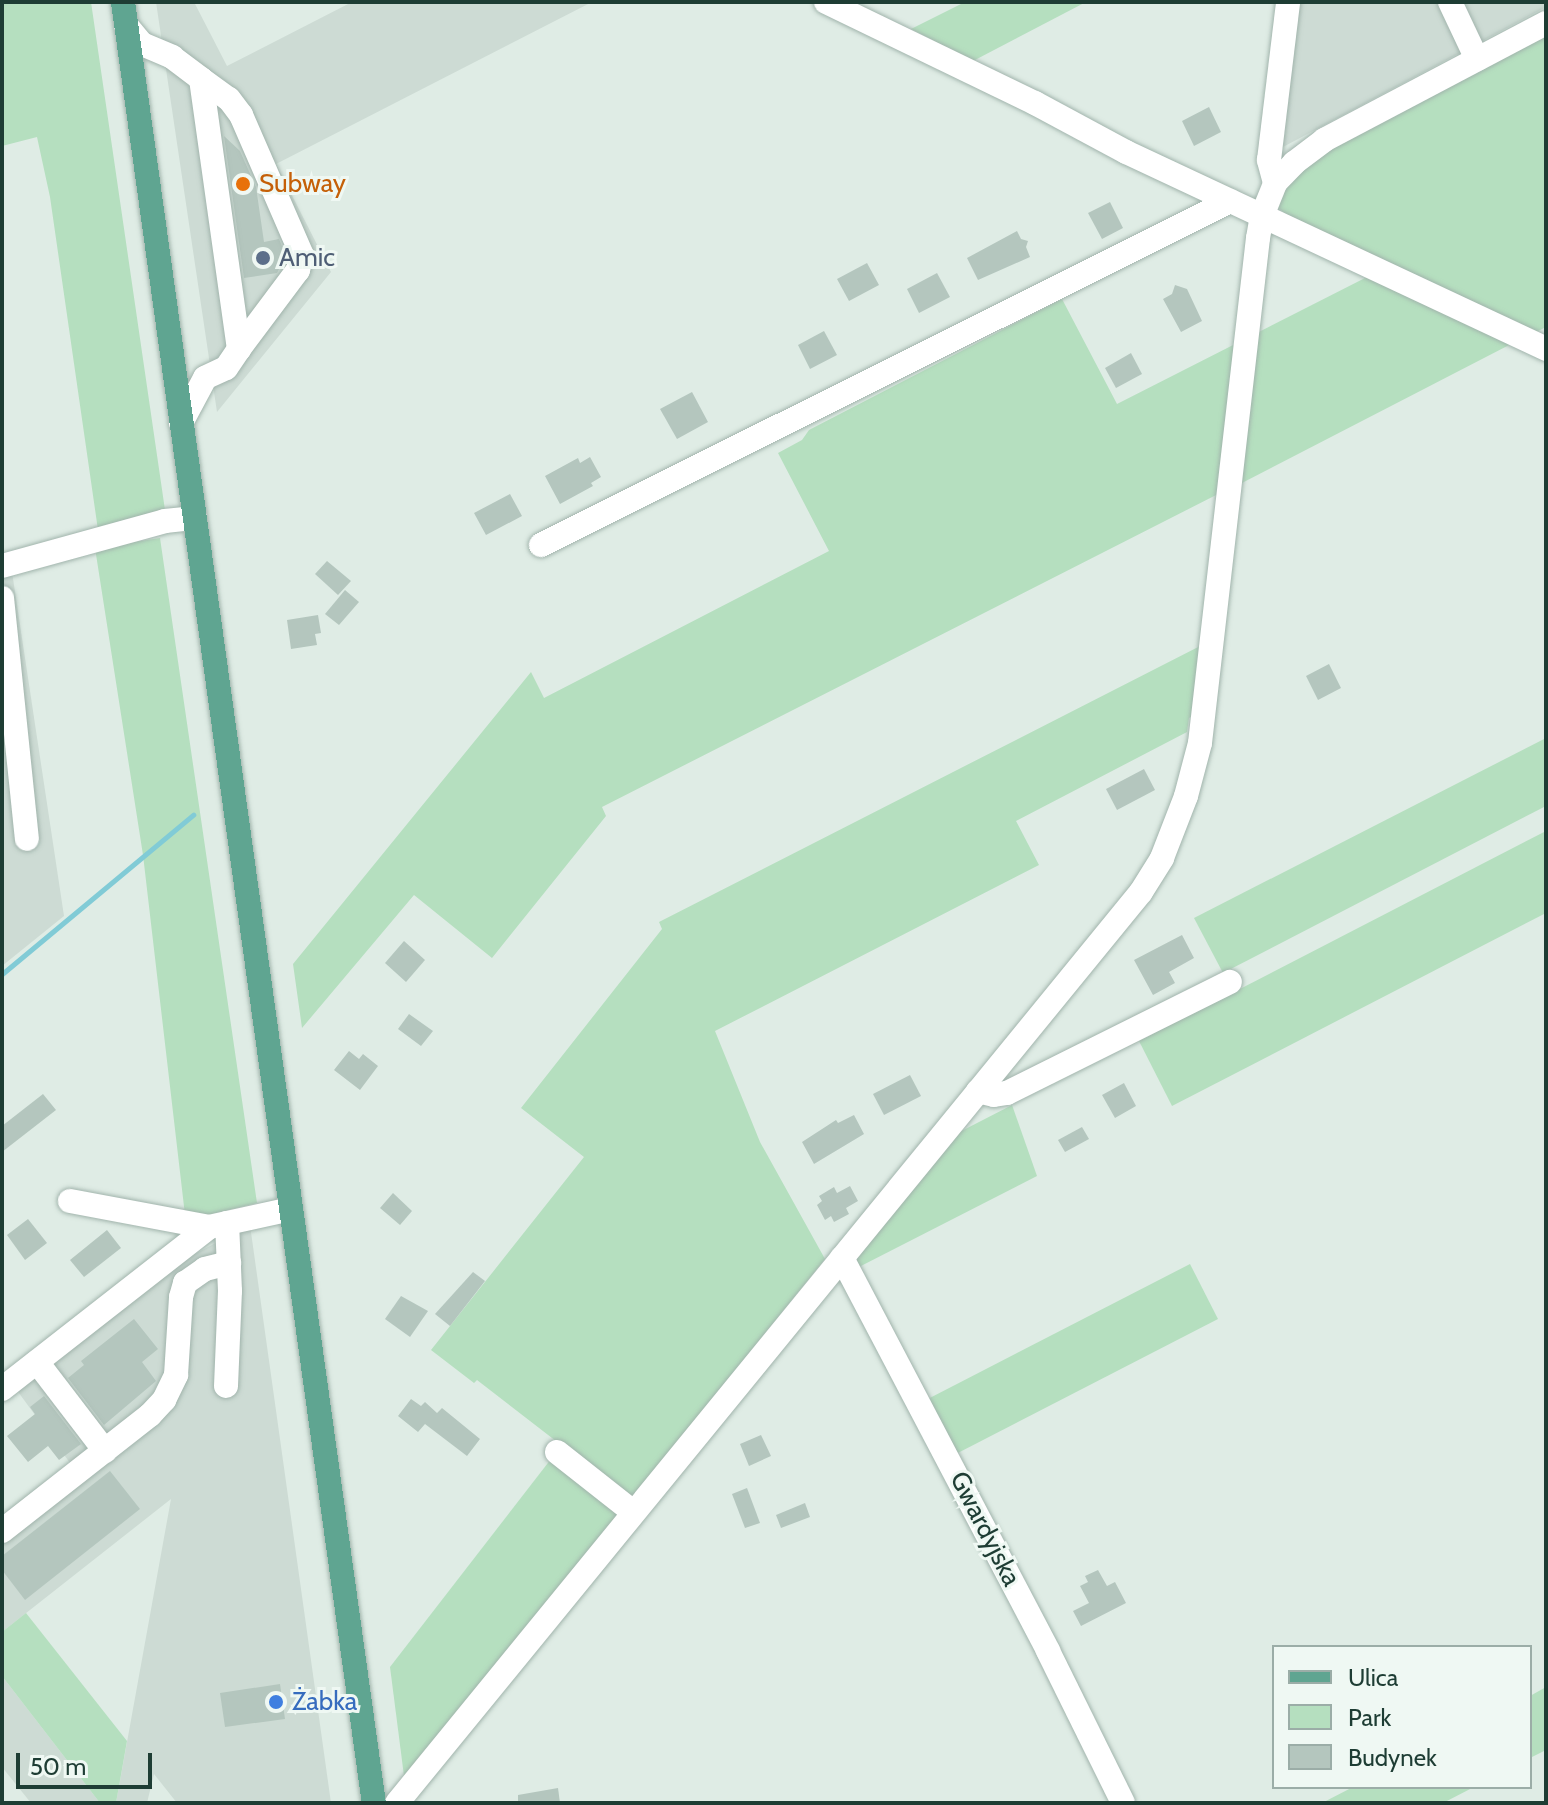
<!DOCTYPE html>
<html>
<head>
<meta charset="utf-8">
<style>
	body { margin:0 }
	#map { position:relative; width:1548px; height:1805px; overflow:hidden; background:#dfece5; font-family:Cabin,sans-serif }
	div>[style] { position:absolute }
	.built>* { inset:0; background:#cddbd4 }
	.green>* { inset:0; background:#b5dfbf }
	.stream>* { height:5px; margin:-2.5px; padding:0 2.5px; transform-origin:2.5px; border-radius:2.5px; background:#81cbd6 }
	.building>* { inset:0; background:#b4c6be }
	.roads { filter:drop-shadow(0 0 2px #a1b4ac) drop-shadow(0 0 2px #a1b4ac) }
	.minor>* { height:24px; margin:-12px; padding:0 12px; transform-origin:12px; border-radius:12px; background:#fff }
	.major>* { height:24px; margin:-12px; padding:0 12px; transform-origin:12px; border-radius:12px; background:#5fa591 }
	.dots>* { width:22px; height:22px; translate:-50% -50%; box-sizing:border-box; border:4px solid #eff8f3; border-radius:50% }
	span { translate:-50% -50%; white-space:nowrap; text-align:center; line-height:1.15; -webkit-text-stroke:6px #eff8f3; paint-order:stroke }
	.food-label { font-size:26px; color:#c56008 }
	.left { translate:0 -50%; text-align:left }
	.service-label { font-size:26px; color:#4e5e75 }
	.street-label { font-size:26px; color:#1e3d34 }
	.shop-label { font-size:26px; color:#366cbe }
	.frame { position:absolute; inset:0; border:4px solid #1e3d34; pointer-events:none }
	.legend { position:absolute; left:1272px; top:1645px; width:260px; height:144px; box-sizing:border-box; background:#eff8f3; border:2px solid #9bada7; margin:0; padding:10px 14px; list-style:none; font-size:24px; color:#1e3d34 }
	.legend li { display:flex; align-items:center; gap:16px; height:40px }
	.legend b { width:40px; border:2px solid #9bada7 }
	.scale { position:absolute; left:16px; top:1753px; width:136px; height:36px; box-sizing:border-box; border:4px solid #1e3d34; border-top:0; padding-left:10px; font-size:24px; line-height:28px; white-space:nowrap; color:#1e3d34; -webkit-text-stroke:6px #eff8f3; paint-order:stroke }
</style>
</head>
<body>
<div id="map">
	<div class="built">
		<i style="clip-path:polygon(156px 2px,194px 2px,227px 66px,352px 2px,592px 2px,276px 164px,331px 272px,217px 412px)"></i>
		<i style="clip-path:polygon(1294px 2px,1546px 2px,1546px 7px,1283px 147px)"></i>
		<i style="clip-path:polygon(12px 572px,64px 916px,2px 966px,2px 574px)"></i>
		<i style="clip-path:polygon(250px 1225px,331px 1803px,177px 1803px,154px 1774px,147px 1803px,116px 1803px,171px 1499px,2px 1632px,2px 1515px,70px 1463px,16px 1389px,189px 1257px)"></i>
		<i style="clip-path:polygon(2px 1676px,100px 1803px,31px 1803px,2px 1767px)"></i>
	</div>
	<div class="green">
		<i style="clip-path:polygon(2px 2px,91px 2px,165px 510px,98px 530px,50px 197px,37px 137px,2px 146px)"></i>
		<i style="clip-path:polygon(965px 2px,1086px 2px,973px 61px,911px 29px)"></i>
		<i style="clip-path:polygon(1546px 36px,1546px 327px,1532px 334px,1302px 228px,1275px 205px,1285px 182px,1308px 160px)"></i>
		<i style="clip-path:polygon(1367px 277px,1515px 342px,1238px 485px,1255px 334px)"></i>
		<i style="clip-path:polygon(1062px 299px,1117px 404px,1241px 341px,1224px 491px,602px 807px,606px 816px,492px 958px,414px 895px,302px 1028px,293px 964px,531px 672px,544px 698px,829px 551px,778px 453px,802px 440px,809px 430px)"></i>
		<i style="clip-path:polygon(160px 538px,257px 1203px,204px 1216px,185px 1215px,143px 855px,95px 548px)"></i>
		<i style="clip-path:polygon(1206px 643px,1195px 714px,1189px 718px,1187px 732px,1016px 821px,1039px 865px,715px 1031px,760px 1142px,825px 1259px,631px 1499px,477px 1380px,474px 1383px,431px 1350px,584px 1157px,521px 1108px,662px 929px,659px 922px)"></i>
		<i style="clip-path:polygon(1546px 738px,1546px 806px,1223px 973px,1194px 918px)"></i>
		<i style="clip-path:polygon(1546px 831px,1546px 913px,1172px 1106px,1139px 1041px)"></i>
		<i style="clip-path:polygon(1012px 1105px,1037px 1176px,857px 1268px,853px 1254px,948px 1138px)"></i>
		<i style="clip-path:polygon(1190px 1264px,1218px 1319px,952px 1456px,922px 1402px)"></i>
		<i style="clip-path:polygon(551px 1459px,620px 1513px,404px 1776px,390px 1667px)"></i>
		<i style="clip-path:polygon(26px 1613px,127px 1741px,116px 1803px,100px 1803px,2px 1676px,2px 1632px)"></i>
		<i style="clip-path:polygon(1546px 1687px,1546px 1750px,1530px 1758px,1530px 1696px)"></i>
		<i style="clip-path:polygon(1353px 1787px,1474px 1787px,1443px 1803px,1322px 1803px)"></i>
	</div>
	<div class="stream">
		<i style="left:2px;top:974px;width:249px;rotate:-39.8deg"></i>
	</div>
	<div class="building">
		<i style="clip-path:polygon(1209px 107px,1221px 132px,1194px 146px,1182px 121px)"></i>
		<i style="clip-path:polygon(224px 136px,240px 151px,256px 187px,264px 242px,279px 239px,286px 256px,277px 273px,244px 278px)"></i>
		<i style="clip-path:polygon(1110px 202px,1123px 228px,1102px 239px,1088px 213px)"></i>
		<i style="clip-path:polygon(1017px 231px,1021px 239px,1028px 241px,1026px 247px,1030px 257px,978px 280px,967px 258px)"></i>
		<i style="clip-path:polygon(867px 263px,879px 285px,849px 301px,837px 279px)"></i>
		<i style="clip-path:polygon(937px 273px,950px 297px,919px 313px,907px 289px)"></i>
		<i style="clip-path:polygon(1175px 285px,1187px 289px,1202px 321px,1181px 332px,1163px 299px,1172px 294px)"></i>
		<i style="clip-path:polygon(824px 331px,837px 355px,810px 369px,798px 345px)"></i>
		<i style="clip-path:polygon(1131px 353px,1142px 374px,1116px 388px,1105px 368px)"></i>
		<i style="clip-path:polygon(692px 392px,708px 422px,677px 439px,660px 409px)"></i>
		<i style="clip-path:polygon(590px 457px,601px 477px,591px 483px,593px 486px,560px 504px,545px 476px,578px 458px,580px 463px)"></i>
		<i style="clip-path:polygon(510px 494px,522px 516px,486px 535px,474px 513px)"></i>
		<i style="clip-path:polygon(327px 561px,351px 581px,338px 595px,315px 574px)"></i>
		<i style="clip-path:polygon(345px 590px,359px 602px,339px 625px,325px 614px)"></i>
		<i style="clip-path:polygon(318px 615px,321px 633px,315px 634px,317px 645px,291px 649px,287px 620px)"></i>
		<i style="clip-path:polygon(1329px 664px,1341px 688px,1318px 700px,1306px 676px)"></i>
		<i style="clip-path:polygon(1144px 769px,1155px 790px,1117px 810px,1106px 789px)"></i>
		<i style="clip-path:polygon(1182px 935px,1194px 958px,1169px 972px,1175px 983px,1153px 995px,1134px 960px)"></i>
		<i style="clip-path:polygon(404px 941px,425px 960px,406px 982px,385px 963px)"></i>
		<i style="clip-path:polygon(409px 1014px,433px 1031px,421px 1046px,398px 1029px)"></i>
		<i style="clip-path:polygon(349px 1051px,359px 1059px,363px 1054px,378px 1066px,360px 1090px,334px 1070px)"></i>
		<i style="clip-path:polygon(910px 1075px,921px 1096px,884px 1115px,873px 1094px)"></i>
		<i style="clip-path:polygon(1124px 1083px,1136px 1106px,1115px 1118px,1102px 1095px)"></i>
		<i style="clip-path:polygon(43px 1094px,56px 1110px,2px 1152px,2px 1126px)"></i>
		<i style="clip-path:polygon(854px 1115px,864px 1134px,814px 1164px,802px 1142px,836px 1120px,838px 1123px)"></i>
		<i style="clip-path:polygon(1082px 1127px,1089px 1139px,1065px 1152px,1058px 1140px)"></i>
		<i style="clip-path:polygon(850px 1186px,858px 1201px,846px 1208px,849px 1214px,834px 1222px,831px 1216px,825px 1220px,817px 1205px,822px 1201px,819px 1196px,834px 1187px,837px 1193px)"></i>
		<i style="clip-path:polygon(393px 1193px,412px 1211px,400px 1225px,380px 1208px)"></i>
		<i style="clip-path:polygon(28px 1219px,47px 1243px,25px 1260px,7px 1235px)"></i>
		<i style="clip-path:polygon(107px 1230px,121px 1248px,84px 1277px,70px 1260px)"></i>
		<i style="clip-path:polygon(473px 1272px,485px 1281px,450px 1326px,435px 1314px)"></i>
		<i style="clip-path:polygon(401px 1296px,428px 1311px,410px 1337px,385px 1319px)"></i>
		<i style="clip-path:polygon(134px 1319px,158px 1349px,142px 1362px,156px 1381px,104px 1425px,68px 1378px,84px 1365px,81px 1361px)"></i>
		<i style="clip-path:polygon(44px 1396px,81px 1444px,59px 1460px,48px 1446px,28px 1462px,7px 1436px,35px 1414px,30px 1407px)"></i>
		<i style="clip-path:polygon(411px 1399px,421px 1406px,425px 1402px,437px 1413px,442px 1408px,480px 1439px,467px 1456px,425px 1424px,418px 1432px,398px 1416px)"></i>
		<i style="clip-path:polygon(761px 1435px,771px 1456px,749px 1466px,740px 1444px)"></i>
		<i style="clip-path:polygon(110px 1471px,140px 1509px,25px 1600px,2px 1570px,2px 1556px)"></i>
		<i style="clip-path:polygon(747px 1488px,760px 1523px,745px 1528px,732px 1494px)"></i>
		<i style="clip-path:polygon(805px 1503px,810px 1517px,781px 1528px,776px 1515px)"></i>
		<i style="clip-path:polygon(1098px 1570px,1107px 1586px,1115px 1582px,1126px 1603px,1081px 1626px,1073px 1611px,1089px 1603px,1080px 1586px,1088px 1582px,1085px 1576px)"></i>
		<i style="clip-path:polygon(280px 1684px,285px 1719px,225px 1727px,220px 1693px)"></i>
		<i style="clip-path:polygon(558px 1788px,560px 1803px,518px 1803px,518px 1795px)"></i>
	</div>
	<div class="roads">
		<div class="minor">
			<i style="left:826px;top:2px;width:232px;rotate:25.8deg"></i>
			<i style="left:1035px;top:103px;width:103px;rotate:28.3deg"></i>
			<i style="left:1126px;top:152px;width:464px;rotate:25.1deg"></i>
			<i style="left:1450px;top:2px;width:63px;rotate:64.7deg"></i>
			<i style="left:126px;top:25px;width:25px;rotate:50deg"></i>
			<i style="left:142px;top:44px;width:33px;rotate:23deg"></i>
			<i style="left:172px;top:57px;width:36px;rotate:37deg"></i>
			<i style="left:201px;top:79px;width:273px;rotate:82deg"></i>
			<i style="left:239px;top:349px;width:23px;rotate:124deg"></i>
			<i style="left:226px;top:368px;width:23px;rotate:155deg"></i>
			<i style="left:205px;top:378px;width:51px;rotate:118.1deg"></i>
			<i style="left:201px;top:79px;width:34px;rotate:36deg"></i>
			<i style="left:229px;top:99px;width:20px;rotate:53deg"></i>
			<i style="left:241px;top:115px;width:153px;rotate:66.5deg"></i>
			<i style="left:302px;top:255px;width:16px;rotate:105deg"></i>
			<i style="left:298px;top:270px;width:99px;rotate:126.8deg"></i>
			<i style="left:1275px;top:183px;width:24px;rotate:-105deg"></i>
			<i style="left:1269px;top:160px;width:159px;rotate:-83.1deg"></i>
			<i style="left:541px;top:545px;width:770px;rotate:-26.53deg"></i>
			<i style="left:2px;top:566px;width:169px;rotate:-15.4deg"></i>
			<i style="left:165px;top:521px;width:30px;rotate:-6deg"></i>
			<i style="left:2px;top:598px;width:242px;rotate:84.1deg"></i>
			<i style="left:978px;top:1091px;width:16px;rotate:14deg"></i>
			<i style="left:994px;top:1095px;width:13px;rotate:-9deg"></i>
			<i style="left:1007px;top:1093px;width:249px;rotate:-26.5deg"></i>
			<i style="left:70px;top:1201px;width:141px;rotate:10.6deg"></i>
			<i style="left:842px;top:1258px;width:444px;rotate:62.3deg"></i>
			<i style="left:1048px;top:1651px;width:169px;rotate:63.7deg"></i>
			<i style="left:37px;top:1362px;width:112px;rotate:52.6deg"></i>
			<i style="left:226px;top:1386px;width:95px;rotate:-87.6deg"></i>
			<i style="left:230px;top:1291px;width:68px;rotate:-92.5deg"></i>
			<i style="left:2px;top:1389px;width:263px;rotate:-38deg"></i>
			<i style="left:209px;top:1227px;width:84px;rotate:-12.4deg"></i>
			<i style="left:557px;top:1452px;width:97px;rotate:38.3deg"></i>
			<i style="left:2px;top:1531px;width:188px;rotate:-38.1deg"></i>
			<i style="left:150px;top:1415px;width:21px;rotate:-47deg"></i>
			<i style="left:164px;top:1400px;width:28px;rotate:-64deg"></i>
			<i style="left:176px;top:1375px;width:78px;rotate:-86.3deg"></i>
			<i style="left:181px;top:1297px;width:15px;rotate:-74deg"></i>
			<i style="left:185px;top:1283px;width:24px;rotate:-35deg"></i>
			<i style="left:205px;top:1269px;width:25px;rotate:-14deg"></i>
			<i style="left:397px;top:1803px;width:1176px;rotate:-50.76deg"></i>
			<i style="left:1141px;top:892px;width:40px;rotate:-58deg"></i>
			<i style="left:1162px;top:858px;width:66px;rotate:-68.8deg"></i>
			<i style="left:1186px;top:796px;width:55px;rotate:-75.2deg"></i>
			<i style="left:1200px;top:743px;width:508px;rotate:-83.45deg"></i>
			<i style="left:1258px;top:238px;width:22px;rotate:-80deg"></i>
			<i style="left:1262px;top:216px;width:35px;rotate:-68deg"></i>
			<i style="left:1275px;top:183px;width:28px;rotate:-46deg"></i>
			<i style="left:1294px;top:163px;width:38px;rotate:-37deg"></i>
			<i style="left:1324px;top:140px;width:251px;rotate:-27.8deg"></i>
		</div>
		<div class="major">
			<i style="left:123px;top:2px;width:1818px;rotate:82.07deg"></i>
		</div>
	</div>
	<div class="dots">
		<i style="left:243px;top:184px;background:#e8710a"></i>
		<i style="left:263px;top:258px;background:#5c6f8a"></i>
		<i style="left:276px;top:1702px;background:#3f7fe0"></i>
	</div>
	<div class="food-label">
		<span class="left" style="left:259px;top:184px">Subway</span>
	</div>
	<div class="service-label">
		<span class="left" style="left:279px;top:258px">Amic</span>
	</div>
	<div class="street-label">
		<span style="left:985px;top:1529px;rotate:63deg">Gwardyjska</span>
	</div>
	<div class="shop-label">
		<span class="left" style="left:292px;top:1702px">Żabka</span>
	</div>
	<div class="frame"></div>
	<ul class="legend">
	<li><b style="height:10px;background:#5fa591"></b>Ulica</li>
	<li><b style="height:22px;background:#b5dfbf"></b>Park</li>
	<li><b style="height:22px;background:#b4c6be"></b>Budynek</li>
	</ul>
	<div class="scale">50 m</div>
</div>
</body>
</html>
